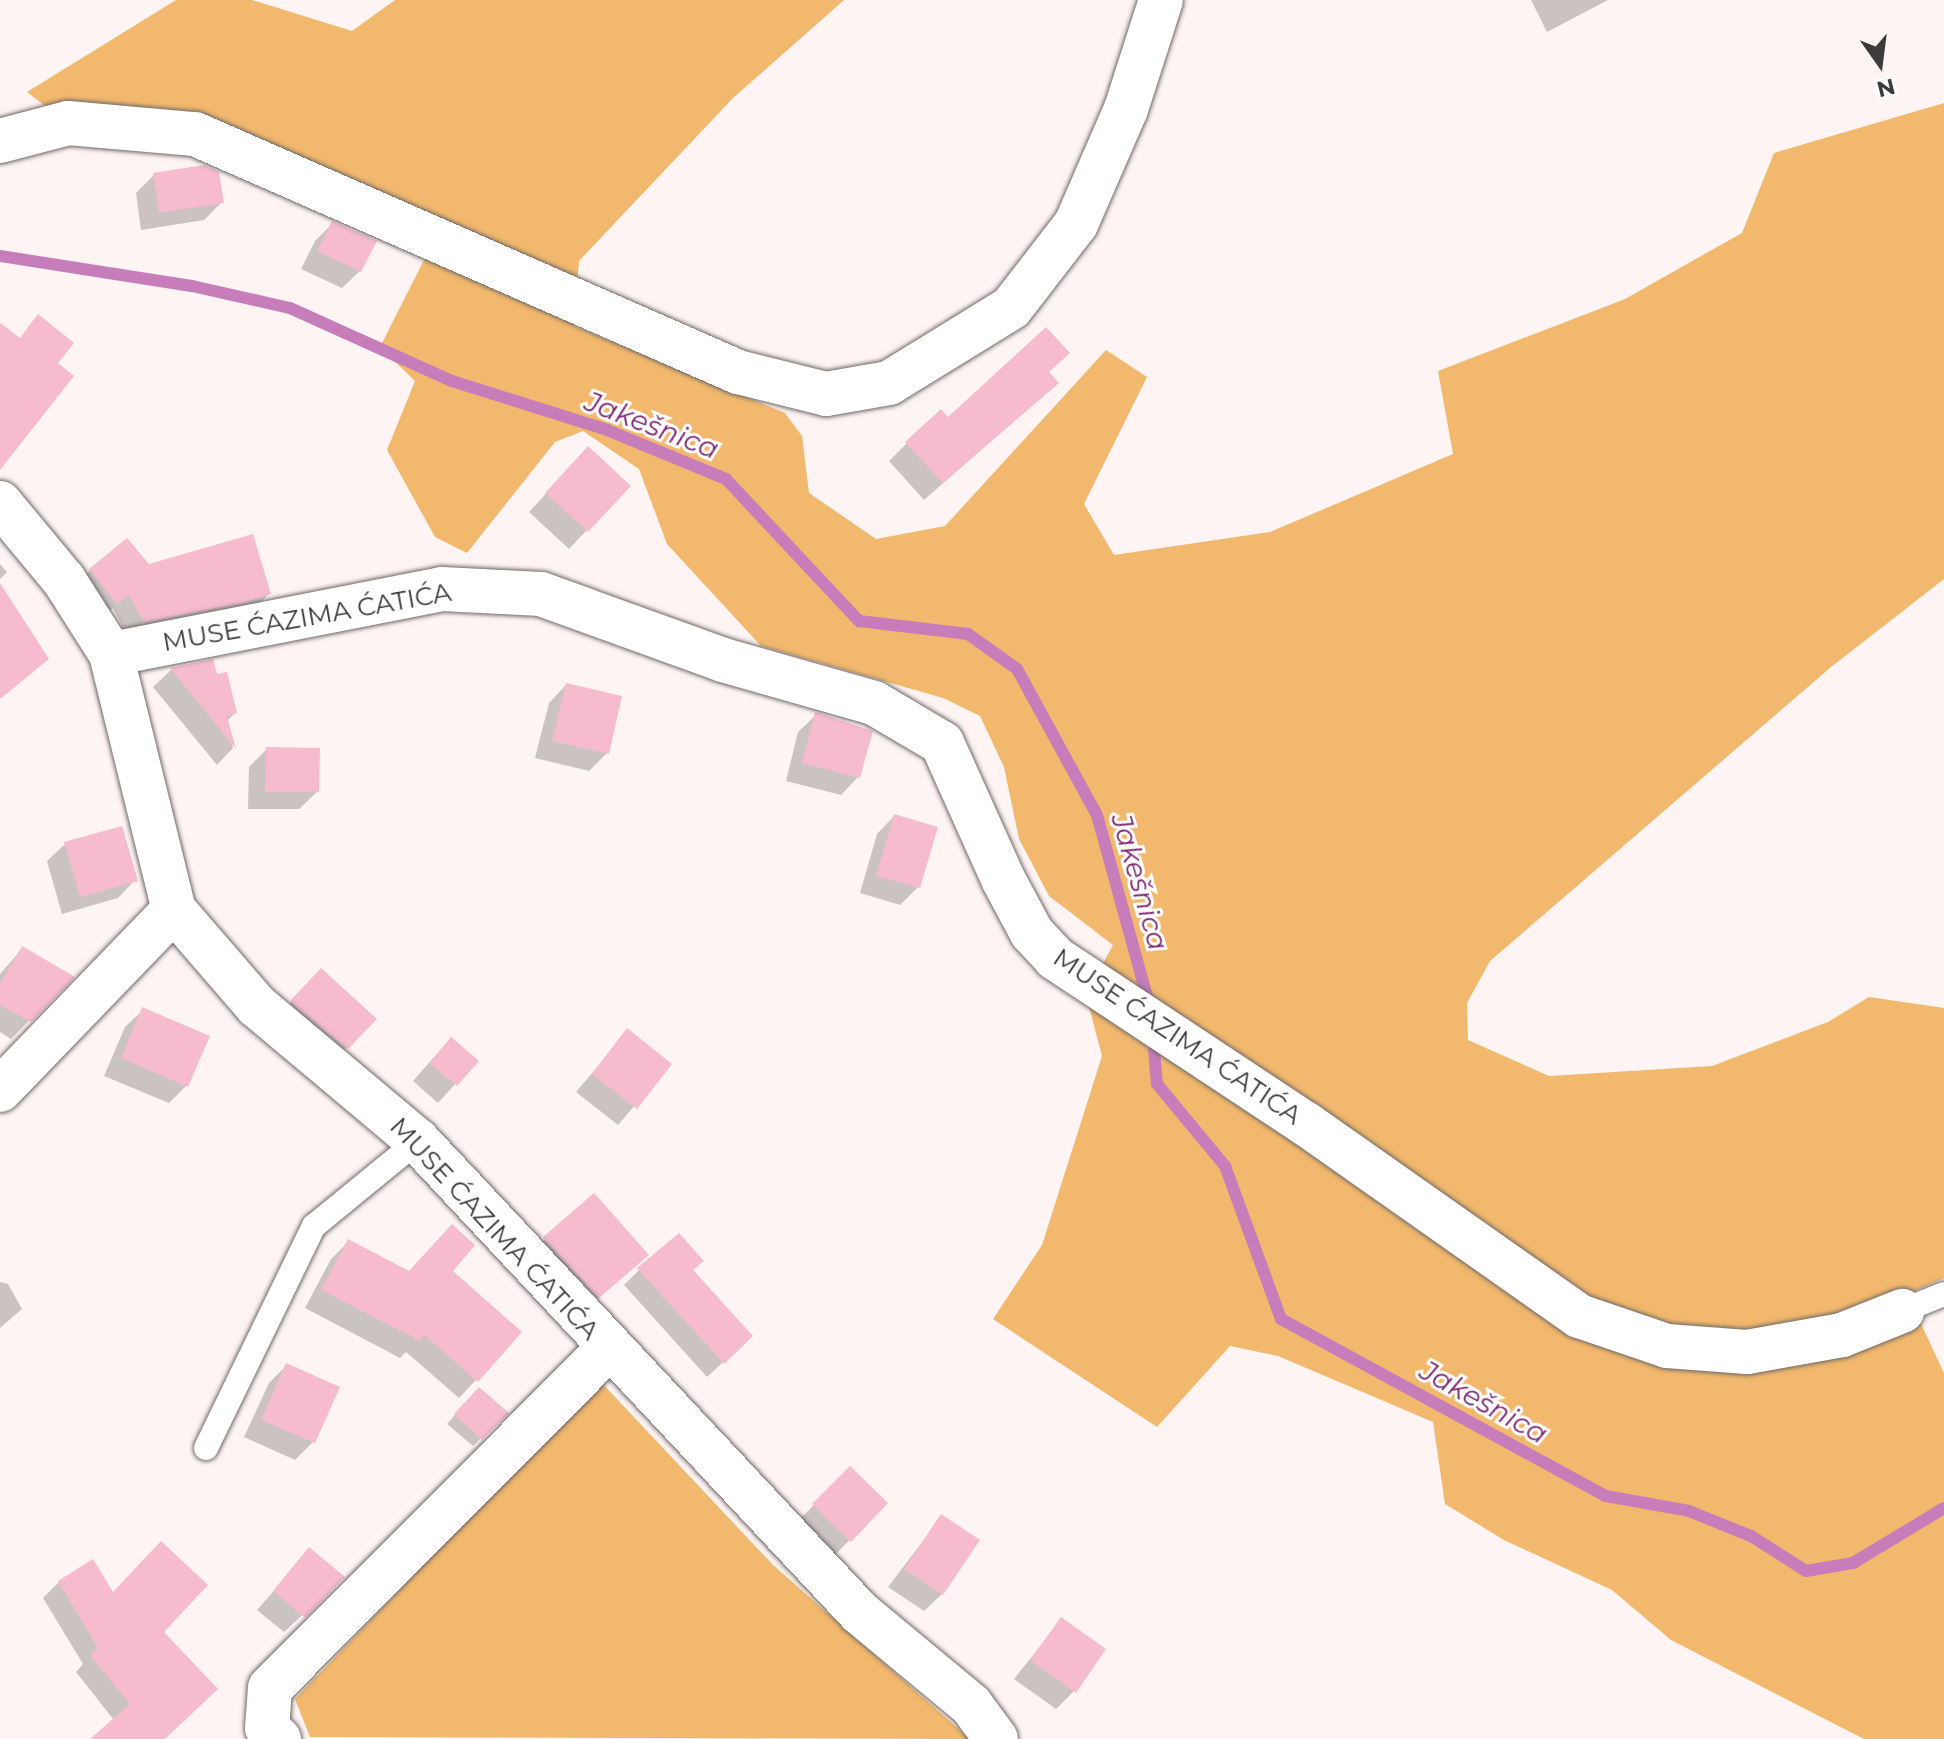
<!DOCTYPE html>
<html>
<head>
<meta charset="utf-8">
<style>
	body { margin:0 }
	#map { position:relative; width:1944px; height:1739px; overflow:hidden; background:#fdf4f3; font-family:Montserrat,sans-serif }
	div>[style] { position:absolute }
	.green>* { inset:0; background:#f2b86d }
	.shadow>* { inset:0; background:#0003 }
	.stream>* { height:12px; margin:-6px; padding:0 6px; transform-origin:6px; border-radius:6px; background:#c67dba }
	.building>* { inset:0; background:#f6bbce }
	.roads { filter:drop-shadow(0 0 2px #706968) drop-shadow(0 0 2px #706968) }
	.service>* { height:24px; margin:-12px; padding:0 12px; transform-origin:12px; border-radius:12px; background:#fff }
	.minor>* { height:44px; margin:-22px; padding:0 22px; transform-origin:22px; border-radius:22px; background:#fff }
	.tertiary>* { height:44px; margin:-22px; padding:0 22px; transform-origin:22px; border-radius:22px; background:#fff }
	span { translate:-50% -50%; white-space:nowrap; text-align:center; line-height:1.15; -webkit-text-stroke:6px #fff; paint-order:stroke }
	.street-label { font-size:26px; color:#3d3a3a }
	.water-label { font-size:28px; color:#7f2974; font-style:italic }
	.north { position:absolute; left:1840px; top:24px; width:80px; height:80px; -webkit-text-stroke:6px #fff; paint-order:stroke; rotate:166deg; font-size:22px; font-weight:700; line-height:32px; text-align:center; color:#3d3a3a }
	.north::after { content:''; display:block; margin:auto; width:28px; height:36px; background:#3d3a3a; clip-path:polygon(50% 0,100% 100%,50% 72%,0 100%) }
</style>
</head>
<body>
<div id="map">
	<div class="green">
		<i style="clip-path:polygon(176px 0,252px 0,352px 31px,395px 0,844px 0,733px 98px,579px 261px,574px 326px,785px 413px,802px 436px,809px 493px,876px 539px,945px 526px,1106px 350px,1147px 377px,1084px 504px,1114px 555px,1270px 532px,1453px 454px,1438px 371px,1625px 299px,1742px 233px,1774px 153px,1944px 103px,1944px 579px,1831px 667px,1490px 961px,1467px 1003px,1468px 1040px,1549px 1076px,1712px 1066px,1828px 1022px,1869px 997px,1944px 1008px,1944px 1278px,1907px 1294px,1944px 1373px,1944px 1739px,1864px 1739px,1671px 1640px,1612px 1590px,1504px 1540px,1445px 1504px,1433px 1422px,1278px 1356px,1230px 1346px,1157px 1427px,993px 1319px,1042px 1245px,1102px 1056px,1086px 995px,1113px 945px,1049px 896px,1019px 839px,1004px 767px,980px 716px,943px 698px,761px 646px,667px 544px,639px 469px,583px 431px,555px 442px,467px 553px,435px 537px,387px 450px,415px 381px,380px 347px,425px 258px,227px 126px,177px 110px,49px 109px,27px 92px)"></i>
		<i style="clip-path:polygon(600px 1381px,773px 1565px,970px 1739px,310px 1737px,295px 1699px)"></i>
	</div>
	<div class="shadow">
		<i style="clip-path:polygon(1531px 0,1608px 0,1547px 32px)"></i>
		<i style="clip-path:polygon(154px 175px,222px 202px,204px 220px,141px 230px,136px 193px)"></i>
		<i style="clip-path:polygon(332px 224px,360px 271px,342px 288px,301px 269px,315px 241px)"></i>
		<i style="clip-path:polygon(1047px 373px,1038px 400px,924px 500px,889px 461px,907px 443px,948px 420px)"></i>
		<i style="clip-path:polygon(571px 467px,628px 487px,569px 549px,529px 512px)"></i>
		<i style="clip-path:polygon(0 564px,7px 572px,0 579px)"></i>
		<i style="clip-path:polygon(148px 567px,269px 594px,253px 609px,128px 637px,113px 608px,101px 618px,75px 586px,90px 570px)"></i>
		<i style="clip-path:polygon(212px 662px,235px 713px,227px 721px,233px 748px,217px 765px,153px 687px,171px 670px)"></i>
		<i style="clip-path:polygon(566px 685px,607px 753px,589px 771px,535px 758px,549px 703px)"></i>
		<i style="clip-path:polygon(816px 715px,858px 777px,841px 795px,786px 781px,798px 732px)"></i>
		<i style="clip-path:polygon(267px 749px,317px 792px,299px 809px,248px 809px,249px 767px)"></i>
		<i style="clip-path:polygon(894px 816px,918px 887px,900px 905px,860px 893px,877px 834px)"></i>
		<i style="clip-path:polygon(65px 844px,135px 880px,118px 898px,62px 914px,47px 861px)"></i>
		<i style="clip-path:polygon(22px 949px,72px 977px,11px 1039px,0 1032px,0 974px)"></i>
		<i style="clip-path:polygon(304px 988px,374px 1019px,329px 1066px,274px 1020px)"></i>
		<i style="clip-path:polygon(143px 1010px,186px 1086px,169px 1103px,104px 1076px,125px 1027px)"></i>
		<i style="clip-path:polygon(628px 1031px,670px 1064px,618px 1125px,576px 1092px)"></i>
		<i style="clip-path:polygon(434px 1057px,476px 1061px,438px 1103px,413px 1081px)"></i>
		<i style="clip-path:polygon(594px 1196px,628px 1272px,580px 1314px,526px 1256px)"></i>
		<i style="clip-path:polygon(348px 1242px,408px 1273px,450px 1271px,476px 1380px,459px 1398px,406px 1352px,400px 1358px,305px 1308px,331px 1259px)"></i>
		<i style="clip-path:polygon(639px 1270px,735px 1351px,707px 1377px,624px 1285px)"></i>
		<i style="clip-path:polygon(0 1282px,8px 1284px,22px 1309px,0 1328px)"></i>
		<i style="clip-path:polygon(287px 1365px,338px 1388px,313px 1442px,295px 1460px,244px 1437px,269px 1383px)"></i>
		<i style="clip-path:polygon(470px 1398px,506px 1413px,473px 1446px,447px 1424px)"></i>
		<i style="clip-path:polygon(850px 1469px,886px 1503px,832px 1558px,796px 1523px)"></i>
		<i style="clip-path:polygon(942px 1516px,942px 1594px,924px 1611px,888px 1587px)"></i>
		<i style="clip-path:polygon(310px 1550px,325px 1594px,284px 1632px,257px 1610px)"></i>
		<i style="clip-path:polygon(59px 1582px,112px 1595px,162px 1632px,163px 1739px,94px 1739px,114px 1720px,76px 1672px,83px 1664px,43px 1598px)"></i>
		<i style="clip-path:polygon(1061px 1620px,1074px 1691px,1056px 1709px,1014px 1679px)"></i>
	</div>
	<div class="stream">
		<i style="left:0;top:256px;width:194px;rotate:8.9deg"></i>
		<i style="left:192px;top:286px;width:100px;rotate:12.7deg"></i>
		<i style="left:290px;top:308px;width:178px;rotate:24.3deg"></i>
		<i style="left:452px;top:381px;width:163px;rotate:17.5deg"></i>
		<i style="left:607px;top:430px;width:129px;rotate:22.4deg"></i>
		<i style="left:726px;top:479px;width:195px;rotate:46.9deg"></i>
		<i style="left:859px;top:621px;width:110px;rotate:6.8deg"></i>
		<i style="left:968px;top:634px;width:60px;rotate:35.5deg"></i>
		<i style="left:1017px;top:669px;width:166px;rotate:61.3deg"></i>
		<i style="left:1097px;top:815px;width:199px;rotate:74.6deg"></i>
		<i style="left:1154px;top:1050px;width:34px;rotate:85deg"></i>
		<i style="left:1157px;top:1084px;width:107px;rotate:50.3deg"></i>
		<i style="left:1225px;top:1166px;width:163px;rotate:69.9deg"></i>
		<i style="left:1281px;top:1319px;width:370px;rotate:28.6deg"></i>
		<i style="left:1606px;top:1496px;width:84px;rotate:10.2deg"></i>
		<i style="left:1689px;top:1511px;width:67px;rotate:22deg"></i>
		<i style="left:1751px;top:1536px;width:65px;rotate:32.5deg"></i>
		<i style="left:1806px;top:1571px;width:48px;rotate:-9.7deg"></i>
		<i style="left:1853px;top:1563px;width:106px;rotate:-31.1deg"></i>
	</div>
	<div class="building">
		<i style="clip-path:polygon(204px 165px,219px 172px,224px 203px,159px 213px,153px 173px)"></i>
		<i style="clip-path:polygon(332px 221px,377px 241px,361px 272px,317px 251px)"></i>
		<i style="clip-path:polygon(38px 314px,74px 343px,58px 363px,74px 376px,0 470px,0 323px,20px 338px)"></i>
		<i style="clip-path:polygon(1046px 327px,1070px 353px,1049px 372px,1059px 383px,943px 483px,905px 442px,941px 409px,948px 417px)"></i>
		<i style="clip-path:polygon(588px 446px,631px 486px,588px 532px,545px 493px)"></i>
		<i style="clip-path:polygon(253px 534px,271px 594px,243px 603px,144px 622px,129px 595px,117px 604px,89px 569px,127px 538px,149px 564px)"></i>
		<i style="clip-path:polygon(0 583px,49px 659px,0 699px)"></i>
		<i style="clip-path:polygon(213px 659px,217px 674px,227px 672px,237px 713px,227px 716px,236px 749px,170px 668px)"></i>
		<i style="clip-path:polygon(566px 683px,622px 696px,609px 754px,552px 741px)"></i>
		<i style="clip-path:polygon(815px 712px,873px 731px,860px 778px,802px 763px)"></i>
		<i style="clip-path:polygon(266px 747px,320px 748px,319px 792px,265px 792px)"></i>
		<i style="clip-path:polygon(894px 814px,938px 827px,920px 888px,876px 876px)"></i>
		<i style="clip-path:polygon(122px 826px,138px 881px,80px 897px,64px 842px)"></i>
		<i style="clip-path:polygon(22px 946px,75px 977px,31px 1022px,0 1005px,0 984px)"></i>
		<i style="clip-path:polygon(321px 968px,377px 1019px,348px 1049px,290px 1001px)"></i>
		<i style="clip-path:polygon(142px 1007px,210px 1036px,188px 1087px,121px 1058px)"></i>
		<i style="clip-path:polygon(627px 1028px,672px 1064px,637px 1109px,592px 1074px)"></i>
		<i style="clip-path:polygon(451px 1037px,479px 1061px,457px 1086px,429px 1063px)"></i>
		<i style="clip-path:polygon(594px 1193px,649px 1255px,599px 1298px,543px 1237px)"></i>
		<i style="clip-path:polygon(452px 1224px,475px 1245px,453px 1271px,522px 1332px,478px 1382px,424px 1335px,420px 1341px,321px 1290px,348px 1239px,409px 1271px)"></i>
		<i style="clip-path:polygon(679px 1233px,704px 1261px,693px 1270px,753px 1336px,724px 1364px,637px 1268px)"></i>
		<i style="clip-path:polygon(286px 1363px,340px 1387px,315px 1443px,261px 1420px)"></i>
		<i style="clip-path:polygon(479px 1387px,509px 1413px,482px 1440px,454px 1414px)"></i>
		<i style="clip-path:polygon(850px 1466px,888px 1503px,851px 1542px,812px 1504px)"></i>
		<i style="clip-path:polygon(941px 1514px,980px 1540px,943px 1595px,904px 1569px)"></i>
		<i style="clip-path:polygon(161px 1541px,208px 1585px,164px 1632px,218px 1689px,165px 1739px,90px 1739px,130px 1704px,90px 1655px,98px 1648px,58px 1581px,93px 1559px,113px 1592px)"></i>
		<i style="clip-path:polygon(309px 1547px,345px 1577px,305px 1618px,273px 1591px)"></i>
		<i style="clip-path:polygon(1061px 1617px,1106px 1649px,1076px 1693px,1030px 1660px)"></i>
	</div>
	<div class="roads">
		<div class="service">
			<i style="left:1902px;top:1311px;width:45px;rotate:-22deg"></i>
			<i style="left:206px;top:1448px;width:247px;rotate:-64.1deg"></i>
			<i style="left:314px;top:1226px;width:134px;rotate:-39.3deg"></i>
		</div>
		<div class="minor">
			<i style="left:0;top:141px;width:70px;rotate:-14.8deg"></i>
			<i style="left:68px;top:123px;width:127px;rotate:5deg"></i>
			<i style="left:195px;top:134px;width:593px;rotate:23.67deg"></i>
			<i style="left:738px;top:372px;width:91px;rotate:14deg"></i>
			<i style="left:826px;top:394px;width:64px;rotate:-9.9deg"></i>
			<i style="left:889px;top:383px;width:143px;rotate:-31.6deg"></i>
			<i style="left:1011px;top:308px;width:106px;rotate:-52.3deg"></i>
			<i style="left:1076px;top:224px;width:125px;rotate:-66.5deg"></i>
			<i style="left:1126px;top:109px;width:114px;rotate:-72.2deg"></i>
			<i style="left:111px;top:654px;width:337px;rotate:-11.1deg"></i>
			<i style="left:442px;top:589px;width:99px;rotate:2.9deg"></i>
			<i style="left:541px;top:594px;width:194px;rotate:19.9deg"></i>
			<i style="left:723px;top:660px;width:157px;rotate:15.9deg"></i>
			<i style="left:874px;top:703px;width:79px;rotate:30.5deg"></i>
			<i style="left:942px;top:743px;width:149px;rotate:65.8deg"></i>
			<i style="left:1003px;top:879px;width:61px;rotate:61.8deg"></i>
			<i style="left:1032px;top:933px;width:34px;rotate:47deg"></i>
			<i style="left:1055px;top:958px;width:301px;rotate:33.5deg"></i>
			<i style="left:1306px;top:1124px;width:334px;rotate:35.1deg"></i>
			<i style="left:1579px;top:1316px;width:93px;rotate:18.8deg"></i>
			<i style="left:1667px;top:1346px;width:80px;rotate:4.3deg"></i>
			<i style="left:1747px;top:1352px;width:97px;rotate:-10.1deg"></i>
			<i style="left:1842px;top:1335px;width:65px;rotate:-21.8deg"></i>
			<i style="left:0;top:1090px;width:250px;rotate:-46deg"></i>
			<i style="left:279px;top:1739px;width:16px;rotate:-137deg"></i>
			<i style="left:267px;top:1728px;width:40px;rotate:-85.7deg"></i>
			<i style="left:270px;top:1688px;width:479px;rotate:-45.1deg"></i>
		</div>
		<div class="tertiary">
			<i style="left:0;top:503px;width:100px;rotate:50.3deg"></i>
			<i style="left:64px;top:580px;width:88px;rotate:57.6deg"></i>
			<i style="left:111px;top:654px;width:264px;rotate:76.2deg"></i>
			<i style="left:174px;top:910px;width:127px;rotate:49.2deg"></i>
			<i style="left:257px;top:1006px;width:210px;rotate:40deg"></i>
			<i style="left:418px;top:1141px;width:645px;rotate:46.88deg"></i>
			<i style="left:859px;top:1612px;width:146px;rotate:39.7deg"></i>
			<i style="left:971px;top:1705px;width:42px;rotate:53.7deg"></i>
		</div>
	</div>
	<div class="street-label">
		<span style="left:307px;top:618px;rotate:-10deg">MUSE ĆAZIMA ĆATIĆA</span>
		<span style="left:1177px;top:1037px;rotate:34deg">MUSE ĆAZIMA ĆATIĆA</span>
		<span style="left:494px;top:1229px;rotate:47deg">MUSE ĆAZIMA ĆATIĆA</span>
	</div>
	<div class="water-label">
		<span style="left:652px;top:425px;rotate:21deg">Jakešnica</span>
		<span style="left:1140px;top:882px;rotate:74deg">Jakešnica</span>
		<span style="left:1484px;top:1402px;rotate:29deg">Jakešnica</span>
	</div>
	<div class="north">N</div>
</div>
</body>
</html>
